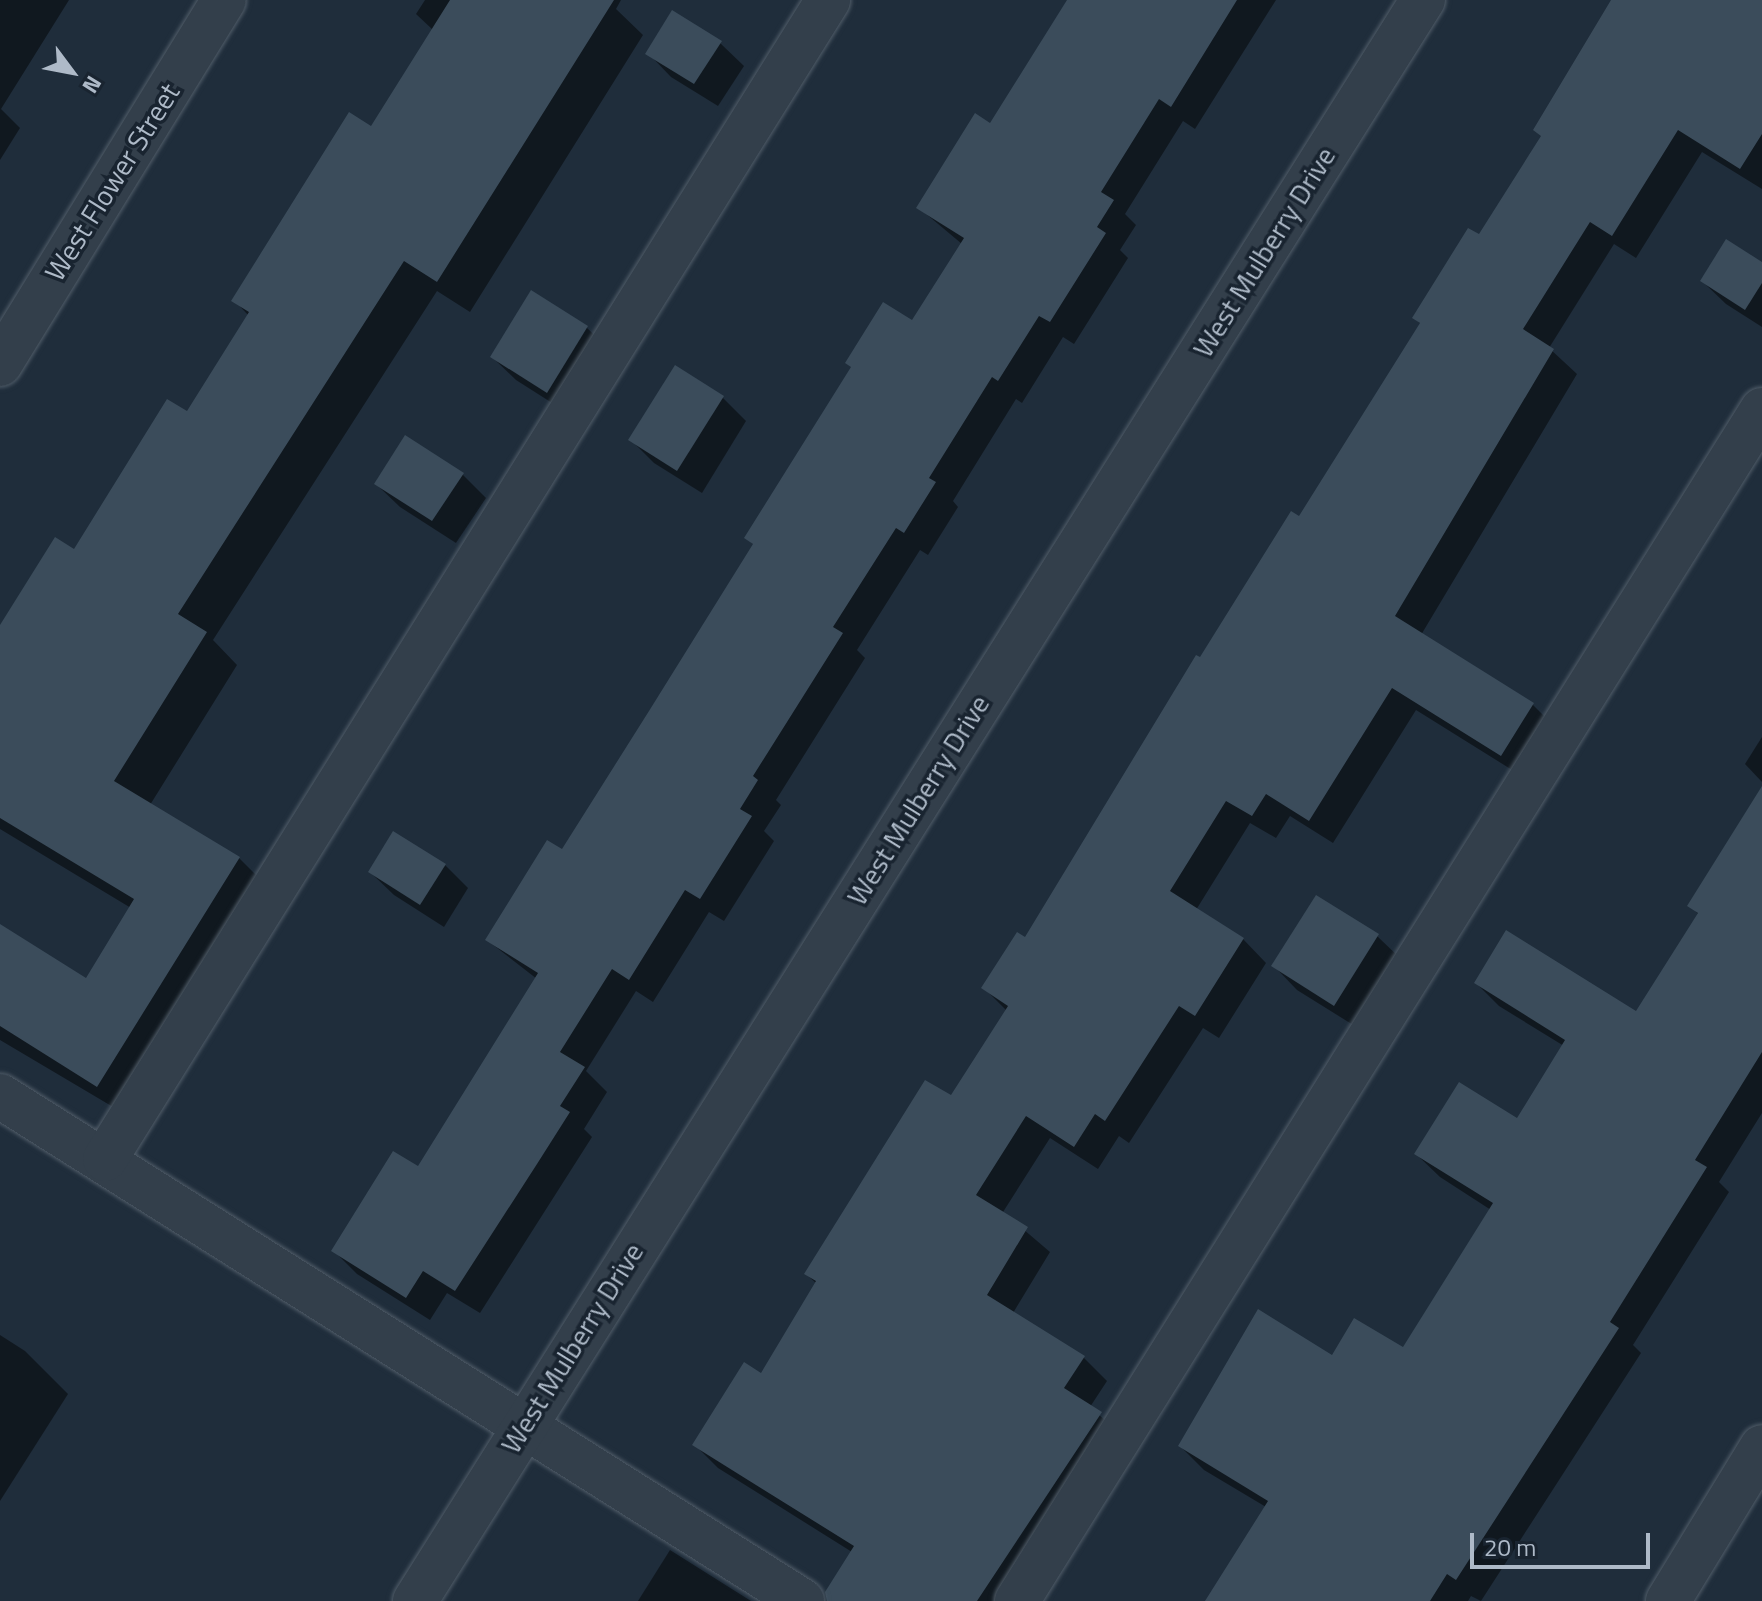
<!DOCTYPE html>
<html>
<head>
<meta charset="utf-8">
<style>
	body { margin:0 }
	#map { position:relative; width:1762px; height:1601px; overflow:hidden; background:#1f2d3b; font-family:"Titillium Web",sans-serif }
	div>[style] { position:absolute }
	.shadow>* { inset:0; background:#0007 }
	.building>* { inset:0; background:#3b4c5b }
	.roads { filter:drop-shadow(0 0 2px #515d69) drop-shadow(0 0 2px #515d69) }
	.minor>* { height:44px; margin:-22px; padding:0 22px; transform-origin:22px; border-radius:22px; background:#333f4b }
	span { translate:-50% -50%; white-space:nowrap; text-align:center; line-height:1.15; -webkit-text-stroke:7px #192430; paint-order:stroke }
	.street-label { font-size:28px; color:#aebac8 }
	.north { position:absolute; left:32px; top:32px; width:80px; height:80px; -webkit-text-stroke:6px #192430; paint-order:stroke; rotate:122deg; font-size:22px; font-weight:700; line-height:32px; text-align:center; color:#aebac8 }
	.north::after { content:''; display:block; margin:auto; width:28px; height:36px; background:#aebac8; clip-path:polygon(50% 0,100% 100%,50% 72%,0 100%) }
	.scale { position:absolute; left:1470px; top:1533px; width:180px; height:36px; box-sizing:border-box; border:4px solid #aebac8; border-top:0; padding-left:10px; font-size:24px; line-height:28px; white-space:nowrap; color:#aebac8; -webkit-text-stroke:6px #192430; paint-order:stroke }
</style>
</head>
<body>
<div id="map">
	<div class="shadow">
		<i style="clip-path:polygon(0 0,69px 0,1px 109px,20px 128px,0 160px)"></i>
		<i style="clip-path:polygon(425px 0,621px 0,616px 9px,643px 35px,470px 312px,437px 291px,213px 640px,237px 665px,150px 805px,239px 858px,271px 890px,130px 1117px,0 1040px,0 927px,87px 981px,131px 908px,0 829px,0 652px,187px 414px,249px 316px,234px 300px,372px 128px,433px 30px,416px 14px)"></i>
		<i style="clip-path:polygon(1070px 0,1276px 0,1195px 129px,1183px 121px,1125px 214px,1136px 225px,1120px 250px,1128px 258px,1074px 344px,1063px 337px,1022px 403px,1016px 399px,953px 501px,958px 507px,928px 555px,920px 550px,857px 650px,865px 658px,776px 800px,781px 805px,764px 831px,774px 841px,724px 921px,709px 912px,653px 1002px,636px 991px,586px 1071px,607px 1092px,584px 1129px,592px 1137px,480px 1313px,447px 1293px,430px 1320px,357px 1274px,333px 1250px,418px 1169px,537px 979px,487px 940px,562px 851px,755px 546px,747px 538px,913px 323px,962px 244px,919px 208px,991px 126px)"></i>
		<i style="clip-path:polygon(1615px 0,1762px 0,1762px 189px,1702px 152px,1636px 258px,1614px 244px,1549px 348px,1577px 374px,1421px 635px,1533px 705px,1556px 728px,1525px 778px,1416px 710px,1333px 843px,1290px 816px,1276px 838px,1250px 823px,1196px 910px,1243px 939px,1266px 963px,1219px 1038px,1203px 1028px,1129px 1143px,1119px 1136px,1098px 1169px,1050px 1138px,1003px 1212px,1050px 1252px,1013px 1313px,1083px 1357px,1107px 1381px,1090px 1407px,1124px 1437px,1017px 1601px,884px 1601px,852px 1552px,718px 1468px,695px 1445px,762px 1376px,817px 1284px,806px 1274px,951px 1098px,1007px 1011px,984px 988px,1026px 940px,1200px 660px,1300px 518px,1421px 324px,1414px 318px,1480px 237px,1543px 137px)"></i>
		<i style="clip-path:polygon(720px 43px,744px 66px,718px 106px,671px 77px,648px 53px)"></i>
		<i style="clip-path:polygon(1762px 264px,1762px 327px,1726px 304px,1702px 281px)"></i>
		<i style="clip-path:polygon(532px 293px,587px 328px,611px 351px,571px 415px,516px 380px,492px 357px)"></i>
		<i style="clip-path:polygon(723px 398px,746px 421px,702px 493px,654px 463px,631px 440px)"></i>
		<i style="clip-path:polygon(462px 474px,486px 498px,456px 543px,400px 507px,376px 484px)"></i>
		<i style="clip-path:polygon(1762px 737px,1762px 782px,1745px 764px)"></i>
		<i style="clip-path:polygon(1762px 790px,1762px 1113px,1719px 1182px,1729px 1192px,1633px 1345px,1641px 1353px,1481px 1601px,1471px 1596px,1468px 1601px,1208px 1601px,1266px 1507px,1204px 1470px,1180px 1446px,1333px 1358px,1404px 1350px,1491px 1210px,1440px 1177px,1416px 1154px,1517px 1121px,1564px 1046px,1499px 1006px,1476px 983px,1637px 1014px,1699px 915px,1690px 905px)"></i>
		<i style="clip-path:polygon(445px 865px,468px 888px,444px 927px,394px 895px,370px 872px)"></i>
		<i style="clip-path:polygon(1377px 936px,1401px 959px,1358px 1028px,1297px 990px,1274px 966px)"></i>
		<i style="clip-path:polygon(0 1335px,25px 1351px,68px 1394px,0 1501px)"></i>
		<i style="clip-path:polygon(670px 1550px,751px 1601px,638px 1601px)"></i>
	</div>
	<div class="building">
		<i style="clip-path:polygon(450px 0,614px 0,437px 282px,404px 261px,178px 614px,207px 632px,114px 781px,240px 857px,97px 1087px,0 1026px,0 924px,86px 978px,134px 899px,0 818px,0 625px,55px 537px,74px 549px,167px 399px,187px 411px,249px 312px,231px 301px,349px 112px,371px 126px)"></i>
		<i style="clip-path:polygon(1067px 0,1237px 0,1171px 107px,1159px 99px,1101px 192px,1114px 200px,1097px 227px,1106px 233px,1050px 322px,1039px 316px,998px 381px,992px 377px,929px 478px,936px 482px,904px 533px,896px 528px,833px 627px,843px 633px,753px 776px,758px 780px,740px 809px,752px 816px,700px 899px,685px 890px,629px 980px,612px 969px,560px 1052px,585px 1067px,560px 1106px,570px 1112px,537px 1164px,455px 1291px,423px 1271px,406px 1298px,331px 1251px,393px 1151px,418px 1166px,538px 973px,485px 940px,547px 840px,562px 849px,649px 711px,753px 544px,744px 538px,851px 367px,845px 363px,883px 302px,912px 320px,964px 238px,916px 208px,975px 113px,990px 123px)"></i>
		<i style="clip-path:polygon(1611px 0,1762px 0,1762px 134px,1740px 169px,1678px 130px,1612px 236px,1590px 222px,1523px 329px,1554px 349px,1395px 616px,1534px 703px,1501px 756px,1392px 688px,1309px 821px,1266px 794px,1252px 816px,1226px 801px,1170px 891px,1244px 938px,1195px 1016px,1179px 1006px,1105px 1121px,1095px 1114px,1074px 1147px,1026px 1116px,976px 1195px,1028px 1227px,987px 1295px,1085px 1356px,1064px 1388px,1102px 1412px,977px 1601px,827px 1601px,825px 1592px,854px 1546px,692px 1445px,744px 1362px,761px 1373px,816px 1281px,804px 1274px,925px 1080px,951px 1095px,1008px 1006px,981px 988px,1017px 932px,1025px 937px,1196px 655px,1200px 657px,1291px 511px,1299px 516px,1420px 323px,1412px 318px,1468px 228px,1479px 234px,1541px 136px,1533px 130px)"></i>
		<i style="clip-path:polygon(672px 10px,722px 41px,694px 84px,645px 54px)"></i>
		<i style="clip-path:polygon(1726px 239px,1762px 262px,1762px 283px,1745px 310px,1700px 281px)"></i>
		<i style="clip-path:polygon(531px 290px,588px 326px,547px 393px,490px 357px)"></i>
		<i style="clip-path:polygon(675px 365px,724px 396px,677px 471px,628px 440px)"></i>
		<i style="clip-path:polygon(405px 435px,464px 473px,432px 521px,374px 484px)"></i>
		<i style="clip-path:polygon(1762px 786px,1762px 1052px,1695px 1160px,1707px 1167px,1610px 1322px,1619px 1328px,1456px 1580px,1447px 1574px,1430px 1601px,1205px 1601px,1268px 1501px,1178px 1446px,1258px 1309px,1332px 1355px,1354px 1318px,1403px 1347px,1493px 1203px,1414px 1154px,1459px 1082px,1517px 1118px,1565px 1040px,1474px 983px,1506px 930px,1636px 1011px,1698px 913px,1687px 906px)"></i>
		<i style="clip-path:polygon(393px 831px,446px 864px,420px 905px,368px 872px)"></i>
		<i style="clip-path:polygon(1316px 895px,1379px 934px,1334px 1006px,1271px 966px)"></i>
	</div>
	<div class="roads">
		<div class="minor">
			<i style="left:0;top:364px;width:427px;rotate:-58.4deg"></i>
			<i style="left:0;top:1096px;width:948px;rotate:32.2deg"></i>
			<i style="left:105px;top:1159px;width:1366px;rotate:-58.04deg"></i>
			<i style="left:415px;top:1601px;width:1892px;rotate:-57.81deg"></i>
			<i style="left:1017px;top:1601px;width:1405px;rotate:-57.97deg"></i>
			<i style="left:1668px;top:1601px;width:180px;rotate:-58.6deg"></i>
		</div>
	</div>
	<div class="street-label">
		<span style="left:112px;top:182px;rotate:-58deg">West Flower Street</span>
		<span style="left:1264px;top:252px;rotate:-58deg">West Mulberry Drive</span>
		<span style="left:918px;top:800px;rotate:-58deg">West Mulberry Drive</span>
		<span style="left:572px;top:1348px;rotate:-58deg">West Mulberry Drive</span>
	</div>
	<div class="north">N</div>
	<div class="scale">20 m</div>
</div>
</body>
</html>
